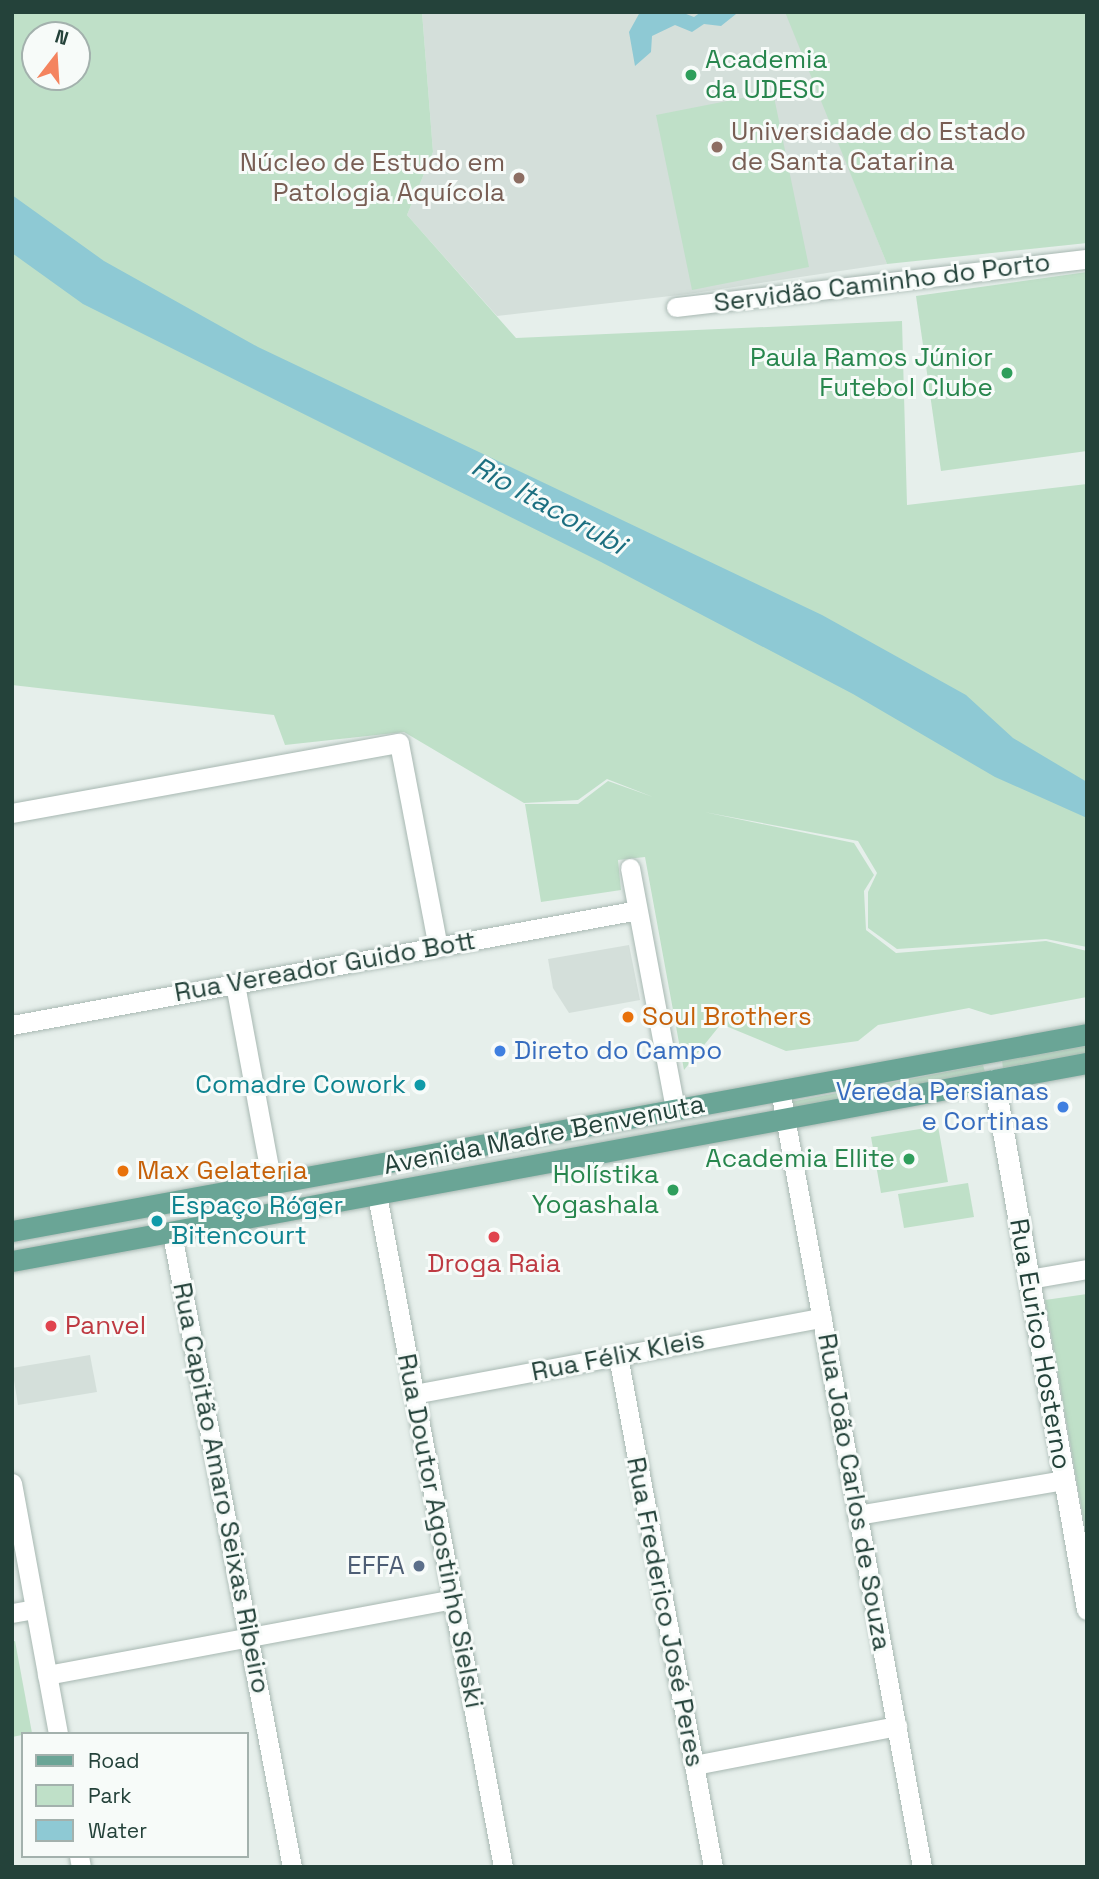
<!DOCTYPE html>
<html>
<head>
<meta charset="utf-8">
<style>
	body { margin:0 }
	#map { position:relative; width:1099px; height:1879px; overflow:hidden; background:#e6efeb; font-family:"Space Grotesk",sans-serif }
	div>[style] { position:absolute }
	.built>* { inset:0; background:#d4dfda }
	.green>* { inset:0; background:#bfe0c8 }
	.water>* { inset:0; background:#8ec9d4 }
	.roads { filter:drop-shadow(0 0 2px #a8b8b2) drop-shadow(0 0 2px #a8b8b2) }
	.street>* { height:19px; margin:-9.5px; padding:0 9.5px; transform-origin:9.5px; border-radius:9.5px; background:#fff }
	.secondary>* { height:21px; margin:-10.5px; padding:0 10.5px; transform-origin:10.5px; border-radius:10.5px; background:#fff }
	.primary>* { height:21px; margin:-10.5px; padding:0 10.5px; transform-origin:10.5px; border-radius:10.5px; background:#6aa596 }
	.dots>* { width:19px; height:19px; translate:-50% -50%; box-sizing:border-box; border:4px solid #f7fbf9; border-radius:50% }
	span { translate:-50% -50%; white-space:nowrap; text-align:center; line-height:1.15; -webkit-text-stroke:6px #f7fbf9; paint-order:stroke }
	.leisure-label { font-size:26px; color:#27864d }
	.left { translate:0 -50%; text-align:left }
	.right { translate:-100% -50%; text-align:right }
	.education-label { font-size:26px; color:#785e54 }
	.street-label { font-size:26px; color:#24423a }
	.food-label { font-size:26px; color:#c56008 }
	.shop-label { font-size:26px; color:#366cbe }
	.culture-label { font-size:26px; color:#0d838f }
	.health-label { font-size:26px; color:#be3a42 }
	.service-label { font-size:26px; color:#4e5e75 }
	.water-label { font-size:28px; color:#1c6f80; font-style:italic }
	.frame { position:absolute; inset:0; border:14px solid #24423a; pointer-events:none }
	.legend { position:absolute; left:21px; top:1732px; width:228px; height:126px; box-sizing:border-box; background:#f7fbf9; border:2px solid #a3b1ad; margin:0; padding:9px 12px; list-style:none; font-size:21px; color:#24423a }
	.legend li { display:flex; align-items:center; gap:14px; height:35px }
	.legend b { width:35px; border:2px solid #a3b1ad }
	.north { position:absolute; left:21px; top:21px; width:70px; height:70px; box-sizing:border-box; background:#f7fbf9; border:2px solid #a3b1ad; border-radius:50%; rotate:17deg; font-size:19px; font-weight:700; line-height:28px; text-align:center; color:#24423a }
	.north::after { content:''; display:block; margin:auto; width:24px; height:32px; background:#f4845f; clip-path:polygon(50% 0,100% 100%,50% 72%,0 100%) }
</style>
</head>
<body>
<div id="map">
	<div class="built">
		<i style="clip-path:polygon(422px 12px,787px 13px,887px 264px,688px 294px,497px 316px,407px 215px,433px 152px)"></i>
		<i style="clip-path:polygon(629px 945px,640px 1000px,569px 1013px,553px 988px,548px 959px)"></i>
		<i style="clip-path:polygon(90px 1355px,97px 1392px,18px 1405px,12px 1368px)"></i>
	</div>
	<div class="green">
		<i style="clip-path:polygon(evenodd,12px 12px,422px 12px,433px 152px,407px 215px,516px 338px,902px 321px,907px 505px,1087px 484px,1087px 947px,1046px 939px,897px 949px,868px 928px,868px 892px,877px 873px,858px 841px,704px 812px,854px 843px,874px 875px,864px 891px,866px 930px,896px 953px,1046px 941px,1087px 951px,1087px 997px,991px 1015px,969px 1008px,878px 1025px,858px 1041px,786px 1051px,721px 1024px,684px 1070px,645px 857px,618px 860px,621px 890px,541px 902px,525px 804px,578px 804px,608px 781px,653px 797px,607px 779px,578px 800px,524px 803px,404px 732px,285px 745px,274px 715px,12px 685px,12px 12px,35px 35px,77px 35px,77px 77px,35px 77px,35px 35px)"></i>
		<i style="clip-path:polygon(785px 12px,1087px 12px,1087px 243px,887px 264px)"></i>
		<i style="clip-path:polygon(773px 92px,809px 267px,692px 290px,656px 115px)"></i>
		<i style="clip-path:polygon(1087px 272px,1087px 451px,941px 471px,916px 296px)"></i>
		<i style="clip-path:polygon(1087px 1046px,1087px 1053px,1003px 1068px,1002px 1061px)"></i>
		<i style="clip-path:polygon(983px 1065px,985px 1072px,791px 1108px,790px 1102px)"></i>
		<i style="clip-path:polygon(938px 1126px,948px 1182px,881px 1193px,871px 1137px)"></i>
		<i style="clip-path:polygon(968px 1183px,974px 1217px,904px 1228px,898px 1194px)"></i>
		<i style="clip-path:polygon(1087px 1294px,1087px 1539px,1045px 1300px)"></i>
		<i style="clip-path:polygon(15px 1641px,32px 1733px,12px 1737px,12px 1642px)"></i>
	</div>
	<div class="water">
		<i style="clip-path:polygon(640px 12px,681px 12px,694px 17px,701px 12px,736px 14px,721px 26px,704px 24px,692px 32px,675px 25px,652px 36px,651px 52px,635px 66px,629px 32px)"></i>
		<i style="clip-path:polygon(12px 195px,104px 261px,258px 347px,822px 615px,966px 695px,1013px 738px,1087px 782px,1087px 818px,995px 777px,853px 694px,601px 562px,83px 304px,12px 253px)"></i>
	</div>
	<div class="roads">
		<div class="street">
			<i style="left:676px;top:307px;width:414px;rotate:-6.7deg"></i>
			<i style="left:12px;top:813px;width:393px;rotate:-10.3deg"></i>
			<i style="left:399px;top:743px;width:208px;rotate:79.2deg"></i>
			<i style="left:630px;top:868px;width:245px;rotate:79.4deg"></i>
			<i style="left:235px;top:984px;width:202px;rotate:79.5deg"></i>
			<i style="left:12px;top:1025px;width:636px;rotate:-10.41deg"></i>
			<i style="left:780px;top:1090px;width:790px;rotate:79.64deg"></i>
			<i style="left:377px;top:1195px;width:684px;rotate:79.38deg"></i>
			<i style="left:172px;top:1234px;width:644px;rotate:79.27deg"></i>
			<i style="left:1029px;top:1279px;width:59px;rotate:-9.8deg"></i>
			<i style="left:618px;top:1356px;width:520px;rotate:79.47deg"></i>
			<i style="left:414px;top:1394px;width:415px;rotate:-10.6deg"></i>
			<i style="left:12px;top:1483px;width:255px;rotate:79.6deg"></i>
			<i style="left:857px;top:1515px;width:210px;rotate:-9.6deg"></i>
			<i style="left:12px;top:1613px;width:23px;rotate:-10deg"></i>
			<i style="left:47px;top:1675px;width:412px;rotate:-10.6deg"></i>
			<i style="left:694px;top:1765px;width:207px;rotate:-10.9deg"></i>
			<i style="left:79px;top:1856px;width:11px;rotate:80deg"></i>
		</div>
		<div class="secondary">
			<i style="left:994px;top:1080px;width:537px;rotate:80.03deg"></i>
		</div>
		<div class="primary">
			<i style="left:12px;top:1231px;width:1093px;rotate:-10.38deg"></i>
			<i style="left:12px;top:1261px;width:1093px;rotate:-10.44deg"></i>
		</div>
	</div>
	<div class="dots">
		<i style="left:691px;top:75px;background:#2e9e5b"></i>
		<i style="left:717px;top:147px;background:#8d6e63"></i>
		<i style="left:519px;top:178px;background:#8d6e63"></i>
		<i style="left:1007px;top:373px;background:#2e9e5b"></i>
		<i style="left:628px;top:1017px;background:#e8710a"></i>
		<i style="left:500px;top:1051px;background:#3f7fe0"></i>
		<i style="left:420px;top:1085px;background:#0f9aa8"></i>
		<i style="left:1063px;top:1107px;background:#3f7fe0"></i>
		<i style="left:909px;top:1159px;background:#2e9e5b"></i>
		<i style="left:123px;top:1171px;background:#e8710a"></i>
		<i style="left:673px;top:1190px;background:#2e9e5b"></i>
		<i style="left:157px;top:1221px;background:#0f9aa8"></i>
		<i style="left:494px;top:1237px;background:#e0444e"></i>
		<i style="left:51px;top:1326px;background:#e0444e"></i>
		<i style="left:419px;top:1566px;background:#5c6f8a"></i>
	</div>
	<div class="leisure-label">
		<span class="left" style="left:705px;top:75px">Academia<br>da UDESC</span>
		<span class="right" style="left:993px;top:373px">Paula Ramos Júnior<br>Futebol Clube</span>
		<span class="right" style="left:895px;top:1159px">Academia Ellite</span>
		<span class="right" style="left:659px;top:1190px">Holístika<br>Yogashala</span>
	</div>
	<div class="education-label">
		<span class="left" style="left:731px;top:147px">Universidade do Estado<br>de Santa Catarina</span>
		<span class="right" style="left:505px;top:178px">Núcleo de Estudo em<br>Patologia Aquícola</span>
	</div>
	<div class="street-label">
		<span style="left:882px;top:283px;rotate:-7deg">Servidão Caminho do Porto</span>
		<span style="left:325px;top:967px;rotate:-10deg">Rua Vereador Guido Bott</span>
		<span style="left:544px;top:1135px;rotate:-11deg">Avenida Madre Benvenuta</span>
		<span style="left:1040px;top:1344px;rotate:80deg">Rua Eurico Hosterno</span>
		<span style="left:618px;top:1356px;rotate:-11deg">Rua Félix Kleis</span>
		<span style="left:221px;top:1488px;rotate:79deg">Rua Capitão Amaro Seixas Ribeiro</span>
		<span style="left:854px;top:1492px;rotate:80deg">Rua João Carlos de Souza</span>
		<span style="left:440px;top:1531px;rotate:79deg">Rua Doutor Agostinho Sielski</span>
		<span style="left:665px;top:1612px;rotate:79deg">Rua Frederico José Peres</span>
	</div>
	<div class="food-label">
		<span class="left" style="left:642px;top:1017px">Soul Brothers</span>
		<span class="left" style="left:137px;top:1171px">Max Gelateria</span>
	</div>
	<div class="shop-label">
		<span class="left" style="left:514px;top:1051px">Direto do Campo</span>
		<span class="right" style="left:1049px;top:1107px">Vereda Persianas<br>e Cortinas</span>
	</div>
	<div class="culture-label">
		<span class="right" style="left:406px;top:1085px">Comadre Cowork</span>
		<span class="left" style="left:171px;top:1221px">Espaço Róger<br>Bitencourt</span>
	</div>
	<div class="health-label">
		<span style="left:494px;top:1264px">Droga Raia</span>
		<span class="left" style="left:65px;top:1326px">Panvel</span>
	</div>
	<div class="service-label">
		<span class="right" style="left:405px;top:1566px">EFFA</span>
	</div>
	<div class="water-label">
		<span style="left:549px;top:505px;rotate:29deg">Rio Itacorubi</span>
	</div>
	<div class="frame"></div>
	<ul class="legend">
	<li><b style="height:9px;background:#6aa596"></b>Road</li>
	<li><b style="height:19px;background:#bfe0c8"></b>Park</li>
	<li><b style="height:19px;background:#8ec9d4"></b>Water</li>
	</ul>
	<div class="north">N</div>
</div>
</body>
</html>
